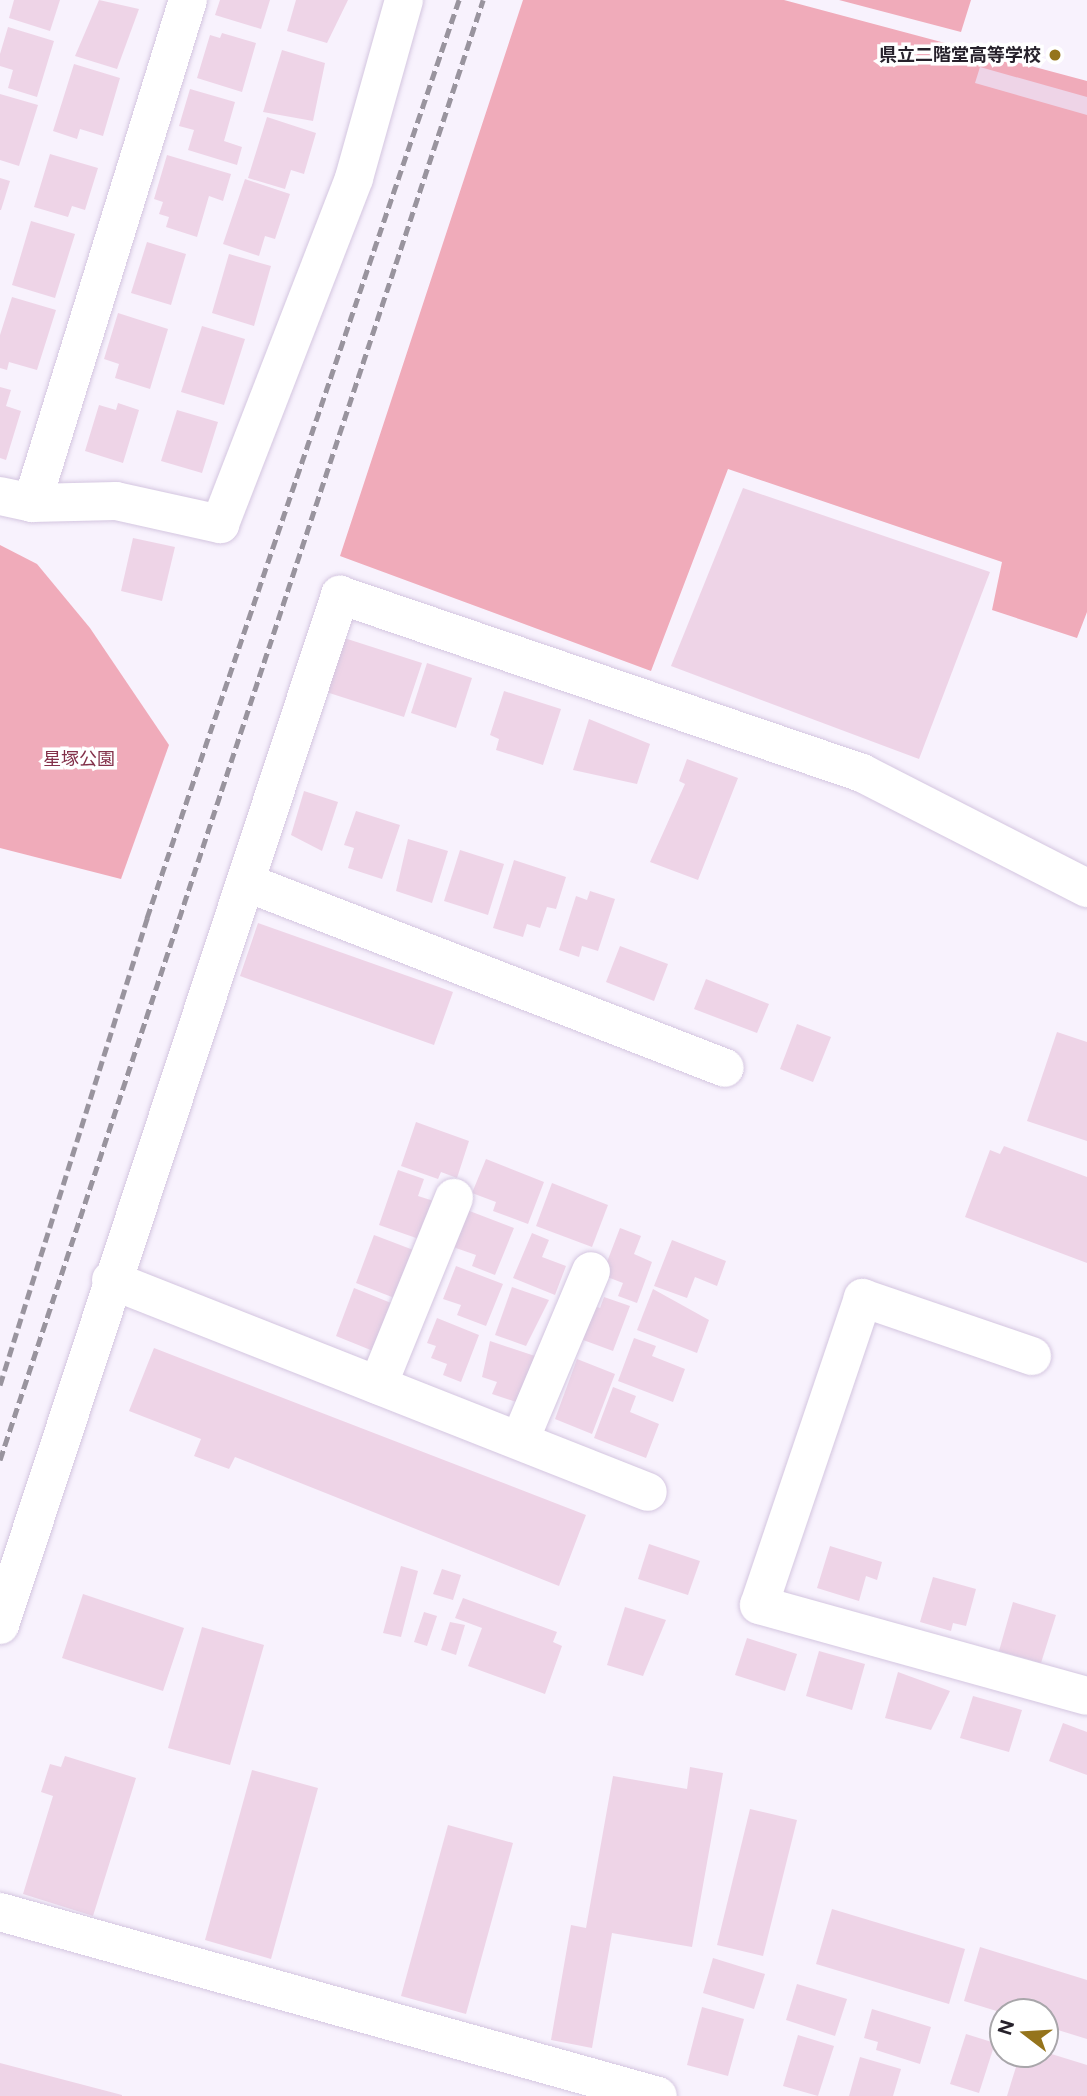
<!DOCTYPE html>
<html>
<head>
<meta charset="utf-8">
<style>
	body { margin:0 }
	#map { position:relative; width:1087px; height:2096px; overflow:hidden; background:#f8f2fd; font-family:"Public Sans","Noto Sans JP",sans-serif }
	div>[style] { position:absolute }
	.green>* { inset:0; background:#f0abba }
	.building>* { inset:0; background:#eed4e7 }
	.roads { filter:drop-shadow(0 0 2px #d4c6e0) drop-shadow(0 0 2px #d4c6e0) }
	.minor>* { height:38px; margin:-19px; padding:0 19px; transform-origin:19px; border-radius:19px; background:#fff }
	.rail>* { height:5px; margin-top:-2.5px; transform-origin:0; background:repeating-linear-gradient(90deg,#99949e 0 10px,transparent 0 15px) }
	.dots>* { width:19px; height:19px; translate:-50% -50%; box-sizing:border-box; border:4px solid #fff; border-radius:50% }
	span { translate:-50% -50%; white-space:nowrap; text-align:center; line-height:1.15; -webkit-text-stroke:7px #fff; paint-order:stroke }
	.poi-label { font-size:18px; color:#26212b; font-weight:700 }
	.right { translate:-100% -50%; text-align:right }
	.park-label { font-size:18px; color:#83314a }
	.north { position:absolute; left:989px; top:1998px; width:70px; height:70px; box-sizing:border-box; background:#fff; border:2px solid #a8a6aa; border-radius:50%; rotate:287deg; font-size:19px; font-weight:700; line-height:28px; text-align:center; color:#26212b }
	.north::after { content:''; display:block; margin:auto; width:24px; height:32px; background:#95741c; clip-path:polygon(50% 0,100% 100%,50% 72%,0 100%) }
</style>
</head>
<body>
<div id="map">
	<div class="green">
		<i style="clip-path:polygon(523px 0,784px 0,1087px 81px,1087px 612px,1077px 638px,992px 610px,1002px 562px,728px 469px,651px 671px,340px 556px)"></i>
		<i style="clip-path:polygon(839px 0,971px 0,961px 32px)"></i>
		<i style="clip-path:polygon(0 545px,37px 564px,90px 628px,169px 745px,121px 879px,0 848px)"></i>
	</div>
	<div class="building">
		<i style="clip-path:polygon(14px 0,60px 0,50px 31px,9px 18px)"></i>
		<i style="clip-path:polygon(99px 0,139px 9px,117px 69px,75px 56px)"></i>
		<i style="clip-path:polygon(220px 0,270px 0,261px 29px,215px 15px)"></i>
		<i style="clip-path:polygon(296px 0,348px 0,327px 43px,287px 31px)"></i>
		<i style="clip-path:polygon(8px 27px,54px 41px,37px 97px,8px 88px,13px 70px,0 66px,0 54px)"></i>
		<i style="clip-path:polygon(222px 33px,256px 43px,242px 92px,197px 78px,210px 35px,220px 38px)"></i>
		<i style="clip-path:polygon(282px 50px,325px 63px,313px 121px,263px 112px)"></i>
		<i style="clip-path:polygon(74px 64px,120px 78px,103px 136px,80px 129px,77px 139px,53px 131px)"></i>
		<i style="clip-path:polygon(980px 67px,1087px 97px,1087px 115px,975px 83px)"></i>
		<i style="clip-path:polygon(190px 89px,235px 102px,224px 141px,242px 147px,237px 165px,188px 150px,194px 130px,179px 126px)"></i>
		<i style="clip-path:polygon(0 94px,38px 105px,19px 166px,0 160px)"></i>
		<i style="clip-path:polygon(267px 117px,316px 133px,304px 174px,291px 170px,285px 189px,248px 178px)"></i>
		<i style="clip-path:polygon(50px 154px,98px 168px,85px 210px,72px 206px,68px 217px,34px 207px)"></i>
		<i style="clip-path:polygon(167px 155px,231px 174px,223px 201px,209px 196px,197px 237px,166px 227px,169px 217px,159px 214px,163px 202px,154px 199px)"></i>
		<i style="clip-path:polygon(0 178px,10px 181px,1px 210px,0 210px)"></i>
		<i style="clip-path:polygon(245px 179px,290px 194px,275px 239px,265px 236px,259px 256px,223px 244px)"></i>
		<i style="clip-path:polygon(31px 221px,75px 234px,55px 298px,12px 285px)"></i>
		<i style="clip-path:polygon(147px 242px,186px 254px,171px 305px,131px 293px)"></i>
		<i style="clip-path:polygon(229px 254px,271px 266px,254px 326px,212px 313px)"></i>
		<i style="clip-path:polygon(12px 297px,56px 310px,37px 370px,9px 362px,7px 370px,0 368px,0 335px)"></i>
		<i style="clip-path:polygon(118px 313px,168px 329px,150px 389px,115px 378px,119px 364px,104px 359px)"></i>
		<i style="clip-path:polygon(202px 326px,245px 339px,224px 405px,181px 392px)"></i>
		<i style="clip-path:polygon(0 387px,11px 390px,6px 406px,21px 411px,6px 460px,0 458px)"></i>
		<i style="clip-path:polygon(118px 403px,139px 410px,123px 463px,85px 451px,99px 405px,116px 410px)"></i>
		<i style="clip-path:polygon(177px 410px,218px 422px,202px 473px,161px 461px)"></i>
		<i style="clip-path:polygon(743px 488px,990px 572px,919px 759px,671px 666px)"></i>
		<i style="clip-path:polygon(133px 538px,175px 547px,162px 601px,121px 591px)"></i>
		<i style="clip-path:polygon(338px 636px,422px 663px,404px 717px,320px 690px)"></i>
		<i style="clip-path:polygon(427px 663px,472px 678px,456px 728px,411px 713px)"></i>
		<i style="clip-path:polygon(504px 691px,561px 709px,543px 765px,496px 750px,499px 739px,490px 735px)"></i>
		<i style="clip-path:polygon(589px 719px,650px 744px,637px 784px,573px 770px)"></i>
		<i style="clip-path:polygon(687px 759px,738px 778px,698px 880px,650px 862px,685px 784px,679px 781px)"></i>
		<i style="clip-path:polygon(304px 791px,338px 802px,322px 851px,291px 835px)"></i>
		<i style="clip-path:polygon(356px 811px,400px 825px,382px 879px,348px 868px,354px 848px,344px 845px)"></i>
		<i style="clip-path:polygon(408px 839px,448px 851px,432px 903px,396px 891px)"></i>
		<i style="clip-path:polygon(460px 850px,504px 864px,488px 915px,444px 901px)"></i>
		<i style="clip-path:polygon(514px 860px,566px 877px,556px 909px,547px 907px,540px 928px,527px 924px,523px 937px,493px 928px)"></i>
		<i style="clip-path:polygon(590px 891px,615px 899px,598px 951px,582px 946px,579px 957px,559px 950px,576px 896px,587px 900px)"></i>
		<i style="clip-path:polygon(258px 923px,453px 992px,434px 1045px,240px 976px)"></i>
		<i style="clip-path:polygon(620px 946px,668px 964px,654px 1001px,606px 982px)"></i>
		<i style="clip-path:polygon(706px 979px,769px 1004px,757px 1033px,694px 1009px)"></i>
		<i style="clip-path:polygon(797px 1024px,831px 1037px,813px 1082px,780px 1069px)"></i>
		<i style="clip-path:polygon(1057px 1032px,1087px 1042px,1087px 1141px,1027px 1121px)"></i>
		<i style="clip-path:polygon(416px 1122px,469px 1141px,457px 1178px,441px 1172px,438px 1179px,401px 1166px)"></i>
		<i style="clip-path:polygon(1004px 1146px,1087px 1177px,1087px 1263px,965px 1217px,990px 1150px,1000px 1154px)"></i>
		<i style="clip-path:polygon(486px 1159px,544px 1182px,528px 1224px,493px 1211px,496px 1202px,472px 1193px)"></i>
		<i style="clip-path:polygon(398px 1170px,424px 1179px,418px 1196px,443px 1204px,419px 1239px,379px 1225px)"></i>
		<i style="clip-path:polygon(552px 1183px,608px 1205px,592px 1247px,536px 1226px)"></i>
		<i style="clip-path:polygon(467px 1210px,514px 1228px,495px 1275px,472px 1266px,476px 1255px,453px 1247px)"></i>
		<i style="clip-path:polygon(620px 1228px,641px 1236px,634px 1254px,652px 1262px,637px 1303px,618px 1296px,623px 1283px,602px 1275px)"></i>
		<i style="clip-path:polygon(532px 1233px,549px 1240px,542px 1257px,566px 1266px,555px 1295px,513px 1278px)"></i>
		<i style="clip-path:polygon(374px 1235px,416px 1251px,397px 1299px,356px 1283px)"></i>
		<i style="clip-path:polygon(672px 1240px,726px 1261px,717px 1286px,695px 1277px,687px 1298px,654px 1286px)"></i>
		<i style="clip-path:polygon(456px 1266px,503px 1284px,486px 1326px,457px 1315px,461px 1305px,443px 1299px)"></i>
		<i style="clip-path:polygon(512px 1287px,549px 1300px,526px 1346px,495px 1335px)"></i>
		<i style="clip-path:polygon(354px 1288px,396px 1305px,378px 1353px,336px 1336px)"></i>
		<i style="clip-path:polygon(653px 1289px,709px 1320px,697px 1353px,637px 1330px)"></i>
		<i style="clip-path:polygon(604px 1297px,630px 1306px,613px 1351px,575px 1337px,588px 1304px,600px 1308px)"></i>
		<i style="clip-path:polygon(437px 1318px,479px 1335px,461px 1382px,443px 1375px,447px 1364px,431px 1358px,436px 1346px,427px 1343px)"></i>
		<i style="clip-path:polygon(634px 1338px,656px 1346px,652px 1356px,685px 1369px,673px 1402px,618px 1381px)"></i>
		<i style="clip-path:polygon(490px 1341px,538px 1357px,522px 1404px,492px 1394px,497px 1382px,482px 1377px)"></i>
		<i style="clip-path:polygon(154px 1348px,586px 1515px,559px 1586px,235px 1457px,229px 1469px,194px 1456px,201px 1439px,129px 1411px)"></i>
		<i style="clip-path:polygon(577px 1359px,615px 1374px,592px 1434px,555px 1419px)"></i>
		<i style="clip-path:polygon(613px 1387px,636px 1396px,630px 1412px,659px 1424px,646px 1458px,594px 1438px)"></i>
		<i style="clip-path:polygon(649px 1544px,700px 1561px,688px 1595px,638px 1579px)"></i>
		<i style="clip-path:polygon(830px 1546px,882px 1562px,877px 1580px,866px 1576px,859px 1601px,817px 1588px)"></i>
		<i style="clip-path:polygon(401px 1566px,418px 1571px,401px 1637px,383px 1633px)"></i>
		<i style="clip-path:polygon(442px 1569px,461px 1575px,453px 1600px,433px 1594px)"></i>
		<i style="clip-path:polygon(933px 1577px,976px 1589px,966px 1626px,953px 1623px,951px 1631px,920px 1622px)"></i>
		<i style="clip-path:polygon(83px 1594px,184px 1628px,163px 1691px,62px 1658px)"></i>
		<i style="clip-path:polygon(463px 1598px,557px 1632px,553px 1642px,562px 1646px,545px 1694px,468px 1666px,482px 1628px,455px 1618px)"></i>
		<i style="clip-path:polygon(1013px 1602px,1056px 1615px,1041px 1663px,999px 1651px)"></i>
		<i style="clip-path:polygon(625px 1607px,666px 1620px,643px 1676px,607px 1665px)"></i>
		<i style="clip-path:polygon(424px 1612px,437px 1616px,427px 1646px,414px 1642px)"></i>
		<i style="clip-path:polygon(450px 1622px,465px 1625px,456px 1655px,441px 1650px)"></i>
		<i style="clip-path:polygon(202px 1627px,264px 1645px,230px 1765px,168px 1748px)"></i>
		<i style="clip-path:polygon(747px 1638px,797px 1654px,785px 1691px,735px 1675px)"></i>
		<i style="clip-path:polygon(819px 1651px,865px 1664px,852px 1710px,806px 1696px)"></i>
		<i style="clip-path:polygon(898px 1672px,950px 1691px,931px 1730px,885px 1718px)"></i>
		<i style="clip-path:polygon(973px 1696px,1022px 1710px,1009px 1752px,960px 1738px)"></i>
		<i style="clip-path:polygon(1063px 1723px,1087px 1732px,1087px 1775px,1049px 1761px)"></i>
		<i style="clip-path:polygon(65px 1756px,136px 1778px,93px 1916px,23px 1894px,53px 1796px,41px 1792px,50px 1764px,61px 1767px)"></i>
		<i style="clip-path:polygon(690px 1767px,723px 1773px,692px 1947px,612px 1933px,592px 2048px,551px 2040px,571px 1925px,586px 1928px,613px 1776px,687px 1789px)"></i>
		<i style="clip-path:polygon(252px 1770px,318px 1788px,271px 1959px,205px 1940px)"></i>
		<i style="clip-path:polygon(750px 1809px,797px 1820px,763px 1956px,717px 1945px)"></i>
		<i style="clip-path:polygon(448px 1825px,513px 1843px,466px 2014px,401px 1996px)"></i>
		<i style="clip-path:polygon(832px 1909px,965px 1949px,949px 2004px,816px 1964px)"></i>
		<i style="clip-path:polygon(980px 1947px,1087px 1980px,1087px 2039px,1045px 2026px,1045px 2012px,1003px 2013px,964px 2001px)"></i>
		<i style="clip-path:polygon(713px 1958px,765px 1974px,754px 2009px,703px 1993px)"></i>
		<i style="clip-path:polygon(797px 1984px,847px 1999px,835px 2036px,786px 2020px)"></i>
		<i style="clip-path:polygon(702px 2007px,744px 2019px,728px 2076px,687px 2065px)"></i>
		<i style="clip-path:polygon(872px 2009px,931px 2027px,920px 2064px,876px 2050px,878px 2042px,864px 2038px)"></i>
		<i style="clip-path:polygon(966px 2034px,995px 2043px,979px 2093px,950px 2084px)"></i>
		<i style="clip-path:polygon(798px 2035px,834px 2046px,818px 2096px,783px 2086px)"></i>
		<i style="clip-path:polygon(1045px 2052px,1087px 2065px,1087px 2096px,1007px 2096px,1020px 2054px)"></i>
		<i style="clip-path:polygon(860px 2057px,901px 2069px,893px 2096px,849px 2096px)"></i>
		<i style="clip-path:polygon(0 2063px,122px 2095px,122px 2096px,0 2096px)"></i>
	</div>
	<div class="roads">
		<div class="minor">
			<i style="left:0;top:496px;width:33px;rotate:12deg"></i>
			<i style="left:32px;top:503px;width:84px;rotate:-1.4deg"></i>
			<i style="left:116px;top:501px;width:107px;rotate:12.5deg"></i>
			<i style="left:220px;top:524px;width:371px;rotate:-68.8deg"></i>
			<i style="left:354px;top:178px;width:185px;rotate:-74.3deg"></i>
			<i style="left:32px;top:503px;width:527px;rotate:-72.77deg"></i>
			<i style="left:250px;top:884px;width:509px;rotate:21.17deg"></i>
			<i style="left:111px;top:1280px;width:577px;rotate:21.54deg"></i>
			<i style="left:1032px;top:1356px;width:179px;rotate:-161.1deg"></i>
			<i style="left:863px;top:1298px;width:324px;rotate:108.7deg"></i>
			<i style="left:759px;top:1605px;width:340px;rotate:15.5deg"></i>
			<i style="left:378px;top:1385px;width:202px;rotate:-67.9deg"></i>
			<i style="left:520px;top:1440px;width:183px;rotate:-67.2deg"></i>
			<i style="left:0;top:1625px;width:1085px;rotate:-71.73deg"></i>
			<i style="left:340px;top:595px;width:552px;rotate:18.83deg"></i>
			<i style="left:862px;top:773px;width:253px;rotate:27.1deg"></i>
			<i style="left:0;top:1912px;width:683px;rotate:15.62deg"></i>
		</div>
	</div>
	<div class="rail">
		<i style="left:0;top:1385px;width:490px;rotate:-72.5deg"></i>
		<i style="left:147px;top:918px;width:970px;rotate:-71.23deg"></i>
		<i style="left:0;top:1460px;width:1538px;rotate:-71.69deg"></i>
	</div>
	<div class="dots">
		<i style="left:1055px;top:55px;background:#95741c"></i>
	</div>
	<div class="poi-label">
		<span class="right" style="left:1041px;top:55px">県立二階堂高等学校</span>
	</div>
	<div class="park-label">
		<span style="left:79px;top:759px">星塚公園</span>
	</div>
	<div class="north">N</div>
</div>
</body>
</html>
